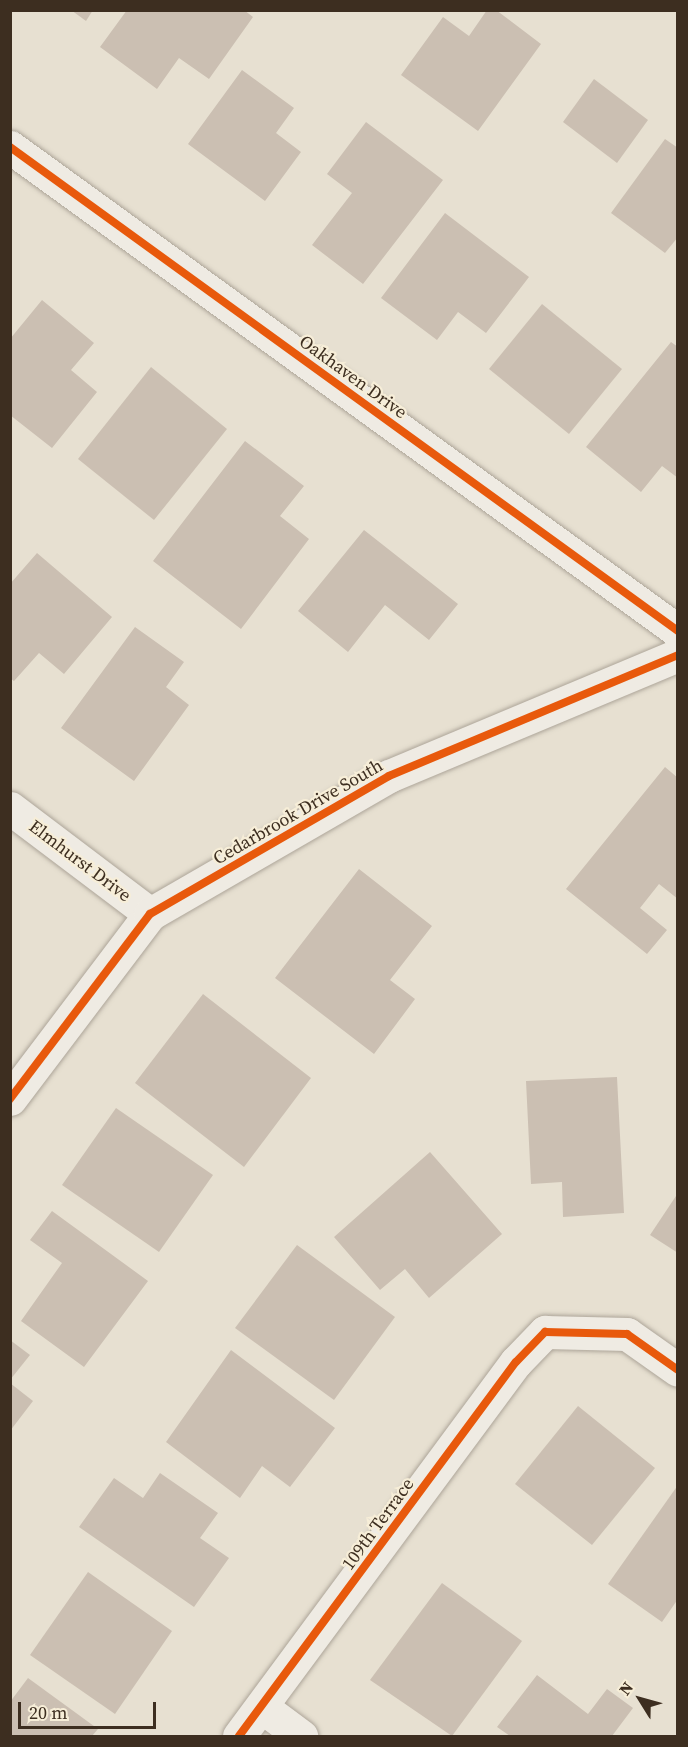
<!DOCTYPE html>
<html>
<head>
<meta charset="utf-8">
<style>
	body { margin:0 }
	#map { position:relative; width:688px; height:1747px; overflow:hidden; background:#e7e0d1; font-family:"Source Serif 4",serif }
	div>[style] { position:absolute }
	.building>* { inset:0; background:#cbbfb2 }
	.roads { filter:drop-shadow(0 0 2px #ada599) drop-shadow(0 0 2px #ada599) }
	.street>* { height:33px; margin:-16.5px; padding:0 16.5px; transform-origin:16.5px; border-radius:16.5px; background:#efebe3 }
	.cycleway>* { height:8px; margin:-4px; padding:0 4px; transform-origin:4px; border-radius:4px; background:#e8590c }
	span { translate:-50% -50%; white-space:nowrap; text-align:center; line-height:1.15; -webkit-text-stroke:4.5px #f7eed8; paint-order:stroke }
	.street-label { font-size:18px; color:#3d2e20 }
	.frame { position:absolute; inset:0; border:12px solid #3d2e20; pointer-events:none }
	.north { position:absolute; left:610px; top:1669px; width:60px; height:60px; -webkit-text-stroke:4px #f7eed8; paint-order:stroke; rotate:307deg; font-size:16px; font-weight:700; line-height:24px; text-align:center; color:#3d2e20 }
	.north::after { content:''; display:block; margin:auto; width:21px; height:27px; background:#3d2e20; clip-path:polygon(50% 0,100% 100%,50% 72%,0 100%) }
	.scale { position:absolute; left:18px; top:1702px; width:138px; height:27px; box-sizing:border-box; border:3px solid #3d2e20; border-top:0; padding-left:8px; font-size:18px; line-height:21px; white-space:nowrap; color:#3d2e20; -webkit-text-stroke:4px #f7eed8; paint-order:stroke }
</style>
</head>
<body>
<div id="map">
	<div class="building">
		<i style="clip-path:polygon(71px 10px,93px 10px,86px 21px)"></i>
		<i style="clip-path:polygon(127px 10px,244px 10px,253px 17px,209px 79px,179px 58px,157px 89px,100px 47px)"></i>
		<i style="clip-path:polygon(487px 10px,496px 10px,541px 44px,478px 131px,401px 75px,443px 17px,469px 36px)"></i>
		<i style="clip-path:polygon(242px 70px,294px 108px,276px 133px,301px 152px,265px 201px,188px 144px)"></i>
		<i style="clip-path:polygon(594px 79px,648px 120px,617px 163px,563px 122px)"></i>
		<i style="clip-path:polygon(366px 122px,443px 180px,363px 284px,312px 245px,352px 193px,327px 174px)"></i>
		<i style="clip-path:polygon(665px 139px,678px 148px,678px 237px,665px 253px,611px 213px)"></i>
		<i style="clip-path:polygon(445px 213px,529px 277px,486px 333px,458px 312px,437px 340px,381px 298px)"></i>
		<i style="clip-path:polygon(42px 300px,94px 343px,71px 370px,97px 392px,52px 448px,10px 415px,10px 339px)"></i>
		<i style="clip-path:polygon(542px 304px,622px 369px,569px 434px,489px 369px)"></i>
		<i style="clip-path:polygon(671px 342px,678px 347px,678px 478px,662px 466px,641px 492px,586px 447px)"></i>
		<i style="clip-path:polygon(151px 367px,227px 429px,154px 520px,78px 459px)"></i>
		<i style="clip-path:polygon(245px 441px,304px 486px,280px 516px,309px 539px,241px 629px,153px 561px)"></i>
		<i style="clip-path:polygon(364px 530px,458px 604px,429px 640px,385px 605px,348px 652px,298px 611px)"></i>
		<i style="clip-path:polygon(37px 553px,112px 617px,64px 674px,39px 653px,14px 681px,10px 678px,10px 584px)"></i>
		<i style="clip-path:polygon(135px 627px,184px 662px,166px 687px,189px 705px,134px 781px,61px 728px)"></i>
		<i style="clip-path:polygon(665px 767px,678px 778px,678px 899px,659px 884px,640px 908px,667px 930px,647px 954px,566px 889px)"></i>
		<i style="clip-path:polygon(359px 869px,432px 926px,390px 980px,415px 999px,374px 1054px,275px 978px)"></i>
		<i style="clip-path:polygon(203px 994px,311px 1078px,244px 1167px,135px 1083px)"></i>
		<i style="clip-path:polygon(617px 1077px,624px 1213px,563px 1217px,562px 1182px,531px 1184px,526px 1081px)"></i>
		<i style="clip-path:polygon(116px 1108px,213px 1175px,159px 1252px,62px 1185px)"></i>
		<i style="clip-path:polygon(430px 1152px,502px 1234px,429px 1298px,405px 1269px,380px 1290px,334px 1237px)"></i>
		<i style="clip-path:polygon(678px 1193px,678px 1253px,650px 1235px)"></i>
		<i style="clip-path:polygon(52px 1211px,148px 1281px,84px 1367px,21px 1321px,62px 1263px,30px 1240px)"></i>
		<i style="clip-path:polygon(297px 1245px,395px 1317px,334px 1400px,235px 1328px)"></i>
		<i style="clip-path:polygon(10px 1340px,30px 1355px,10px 1380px)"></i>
		<i style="clip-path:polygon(231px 1350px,335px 1428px,290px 1487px,262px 1466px,240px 1498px,166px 1442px)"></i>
		<i style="clip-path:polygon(10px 1383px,33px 1401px,10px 1431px)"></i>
		<i style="clip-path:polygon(578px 1406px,655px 1468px,592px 1545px,515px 1484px)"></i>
		<i style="clip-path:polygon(160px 1473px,218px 1513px,200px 1538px,229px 1558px,194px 1607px,79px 1527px,114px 1478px,143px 1498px)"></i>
		<i style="clip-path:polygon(678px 1485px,678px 1599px,662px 1622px,608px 1584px)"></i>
		<i style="clip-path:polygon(88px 1572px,172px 1631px,115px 1714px,30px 1655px)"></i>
		<i style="clip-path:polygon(442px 1583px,522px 1641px,452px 1736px,370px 1680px)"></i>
		<i style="clip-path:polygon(537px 1675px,588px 1714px,607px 1689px,633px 1708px,612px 1736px,510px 1736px,497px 1727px)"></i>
		<i style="clip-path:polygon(28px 1678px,98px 1729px,92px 1736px,10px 1736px,10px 1702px)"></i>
	</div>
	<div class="roads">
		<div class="street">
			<i style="left:10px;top:147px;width:825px;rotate:35.93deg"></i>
			<i style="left:10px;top:808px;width:176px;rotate:37.1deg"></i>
			<i style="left:10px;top:1099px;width:232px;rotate:-52.9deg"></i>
			<i style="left:150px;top:914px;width:276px;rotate:-30deg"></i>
			<i style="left:389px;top:776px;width:313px;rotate:-22.7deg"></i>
			<i style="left:262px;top:1707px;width:49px;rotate:36.6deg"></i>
			<i style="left:239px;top:1736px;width:465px;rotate:-53.5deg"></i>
			<i style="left:516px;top:1362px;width:42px;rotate:-46deg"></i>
			<i style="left:545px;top:1332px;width:82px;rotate:1.4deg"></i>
			<i style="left:627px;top:1334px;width:62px;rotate:35.2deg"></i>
		</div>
	</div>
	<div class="cycleway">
		<i style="left:10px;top:147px;width:825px;rotate:35.93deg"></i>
		<i style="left:10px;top:1099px;width:232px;rotate:-52.9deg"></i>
		<i style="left:150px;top:914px;width:276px;rotate:-30deg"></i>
		<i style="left:389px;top:776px;width:313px;rotate:-22.7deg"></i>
		<i style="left:239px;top:1736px;width:465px;rotate:-53.5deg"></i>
		<i style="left:516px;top:1362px;width:42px;rotate:-46deg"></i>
		<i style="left:545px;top:1332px;width:82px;rotate:1.4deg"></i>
		<i style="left:627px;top:1334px;width:62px;rotate:35.2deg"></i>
	</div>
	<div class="street-label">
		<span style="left:353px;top:377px;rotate:36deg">Oakhaven Drive</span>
		<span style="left:298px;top:812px;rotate:-30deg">Cedarbrook Drive South</span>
		<span style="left:80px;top:861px;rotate:37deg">Elmhurst Drive</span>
		<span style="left:378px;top:1524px;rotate:-54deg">109th Terrace</span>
	</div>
	<div class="frame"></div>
	<div class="north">N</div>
	<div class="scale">20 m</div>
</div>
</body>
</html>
